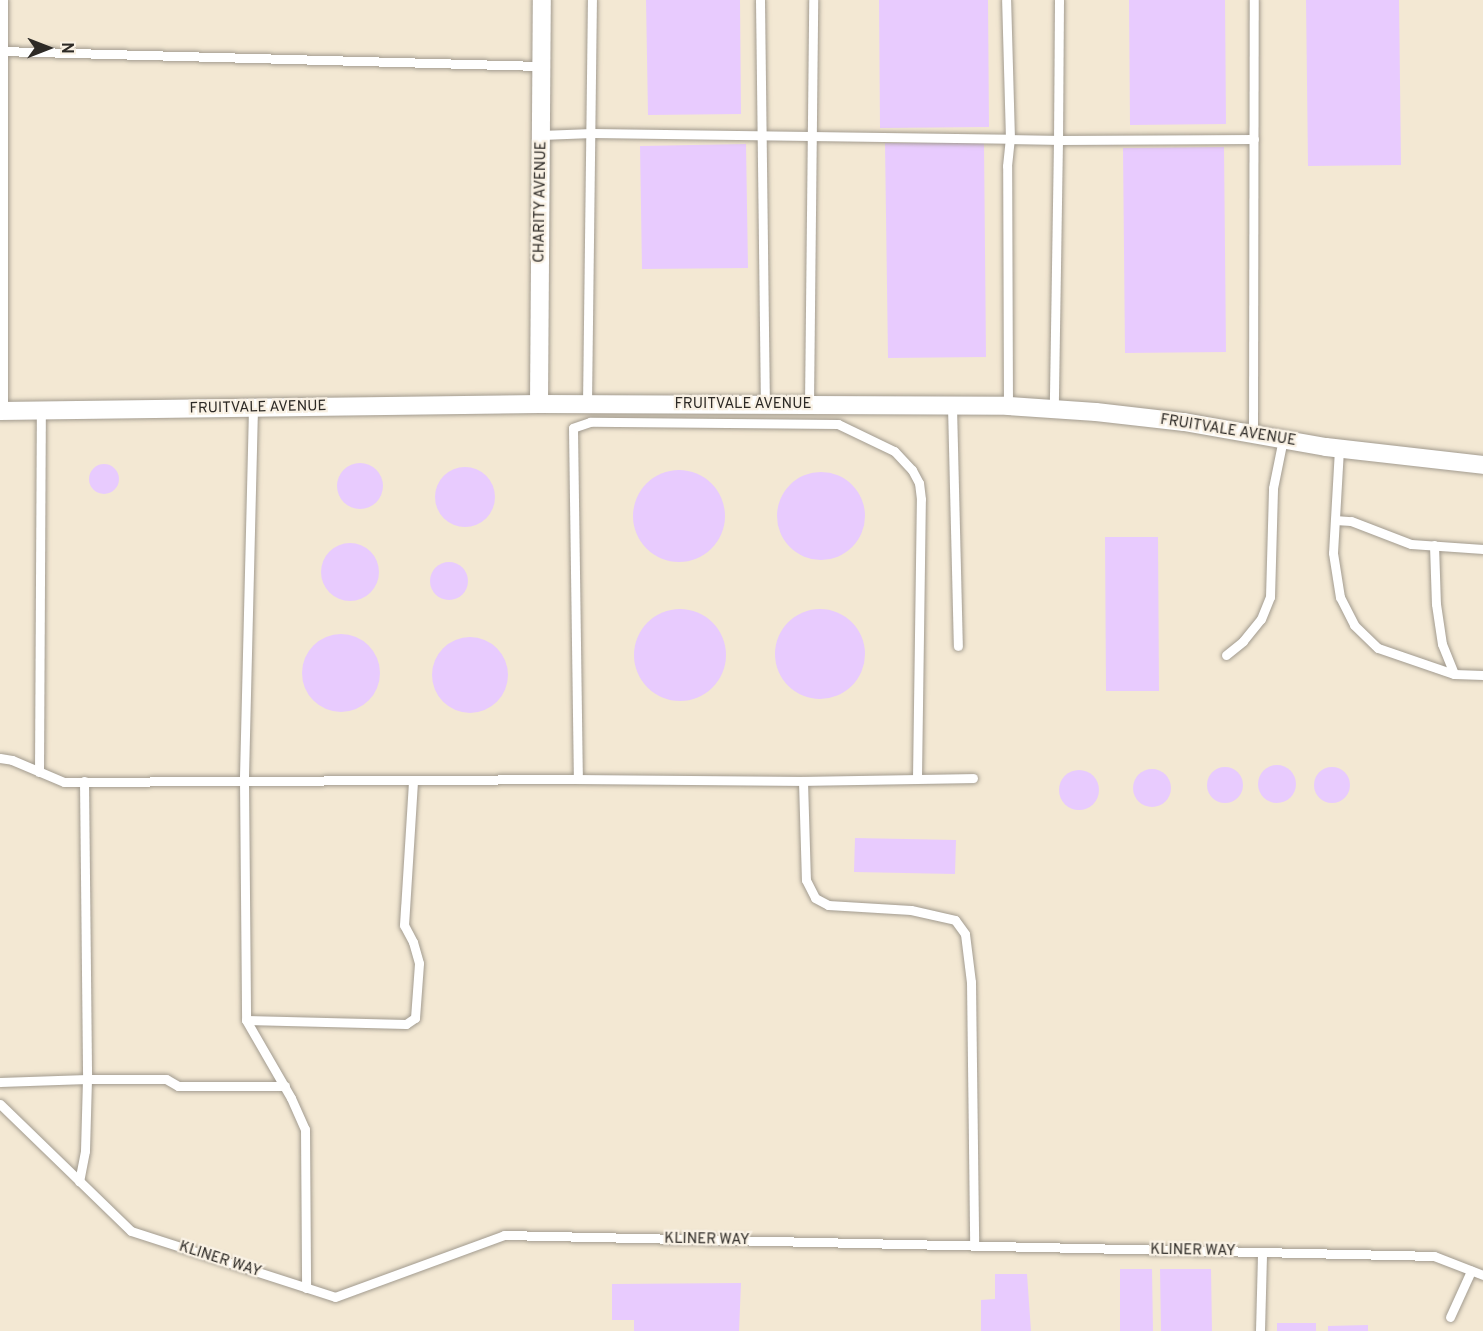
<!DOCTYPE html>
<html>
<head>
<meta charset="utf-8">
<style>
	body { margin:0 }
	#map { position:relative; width:1483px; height:1331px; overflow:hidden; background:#f9f1e4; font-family:Overpass,sans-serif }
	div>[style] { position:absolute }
	.built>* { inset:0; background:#f3e8d3 }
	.building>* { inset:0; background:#e8cbfe }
	.round { border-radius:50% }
	.roads { filter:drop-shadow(0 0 2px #a29b8f) drop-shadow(0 0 2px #a29b8f) }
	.lane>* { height:9px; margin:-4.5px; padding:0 4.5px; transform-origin:4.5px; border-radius:4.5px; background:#fff }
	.street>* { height:18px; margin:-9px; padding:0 9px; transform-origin:9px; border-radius:9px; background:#fff }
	span { translate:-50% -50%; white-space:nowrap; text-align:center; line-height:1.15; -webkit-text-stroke:4.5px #f9f1e4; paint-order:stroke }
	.street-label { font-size:15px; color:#2d2a26 }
	.north { position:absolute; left:18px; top:18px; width:60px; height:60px; -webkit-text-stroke:4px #f9f1e4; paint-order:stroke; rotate:90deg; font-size:16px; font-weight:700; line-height:24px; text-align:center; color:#2d2a26 }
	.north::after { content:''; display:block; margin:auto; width:21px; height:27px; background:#2d2a26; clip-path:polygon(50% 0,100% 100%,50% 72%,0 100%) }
</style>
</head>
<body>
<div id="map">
	<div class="built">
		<i style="clip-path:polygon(0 0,1483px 0,1483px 1331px,0 1331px)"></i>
	</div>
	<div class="building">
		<i style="clip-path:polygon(646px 0,740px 0,741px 114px,648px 115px)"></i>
		<i style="clip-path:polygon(879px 0,988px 0,989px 127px,880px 128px)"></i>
		<i style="clip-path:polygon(1129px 0,1225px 0,1226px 124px,1130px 125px)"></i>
		<i style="clip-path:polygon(1306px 0,1399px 0,1401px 165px,1308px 166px)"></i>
		<i style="clip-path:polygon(984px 142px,986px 357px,888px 358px,885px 143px)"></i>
		<i style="clip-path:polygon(746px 144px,748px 268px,642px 269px,640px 146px)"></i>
		<i style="clip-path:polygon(1224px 147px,1226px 352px,1125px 353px,1123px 148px)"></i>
		<i class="round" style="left:337px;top:463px;width:46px;height:46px"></i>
		<i class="round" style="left:89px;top:464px;width:30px;height:30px"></i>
		<i class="round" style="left:435px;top:467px;width:60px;height:60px"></i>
		<i class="round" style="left:633px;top:470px;width:92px;height:92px"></i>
		<i class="round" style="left:777px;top:472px;width:88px;height:88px"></i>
		<i style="clip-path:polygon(1105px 537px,1158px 537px,1159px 691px,1106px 691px)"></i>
		<i class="round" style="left:321px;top:543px;width:58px;height:58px"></i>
		<i class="round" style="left:430px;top:562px;width:38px;height:38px"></i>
		<i class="round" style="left:775px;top:609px;width:90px;height:90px"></i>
		<i class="round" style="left:634px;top:609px;width:92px;height:92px"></i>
		<i class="round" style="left:302px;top:634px;width:78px;height:78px"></i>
		<i class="round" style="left:432px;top:637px;width:76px;height:76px"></i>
		<i class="round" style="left:1258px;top:765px;width:38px;height:38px"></i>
		<i class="round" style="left:1207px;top:767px;width:36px;height:36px"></i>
		<i class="round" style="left:1314px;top:767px;width:36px;height:36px"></i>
		<i class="round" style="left:1133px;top:769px;width:38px;height:38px"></i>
		<i class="round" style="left:1059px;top:770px;width:40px;height:40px"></i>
		<i style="clip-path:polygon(855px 838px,956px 840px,955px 874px,854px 872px)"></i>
		<i style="clip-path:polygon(1120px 1269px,1152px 1269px,1153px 1331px,1120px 1331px)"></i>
		<i style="clip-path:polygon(1160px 1269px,1211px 1269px,1212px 1331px,1161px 1331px)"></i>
		<i style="clip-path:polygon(995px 1274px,1027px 1274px,1031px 1331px,981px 1331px,981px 1300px,995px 1299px)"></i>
		<i style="clip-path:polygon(741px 1283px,739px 1331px,634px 1331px,634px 1320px,612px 1320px,612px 1284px)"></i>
		<i style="clip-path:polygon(1277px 1323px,1316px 1323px,1316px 1331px,1277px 1331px)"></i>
		<i style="clip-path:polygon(1368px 1325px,1368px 1331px,1328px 1331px,1328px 1326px)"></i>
	</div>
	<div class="roads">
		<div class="lane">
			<i style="left:760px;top:0;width:405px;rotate:89.3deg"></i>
			<i style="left:1059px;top:0;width:140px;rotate:90.4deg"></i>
			<i style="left:1058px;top:140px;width:196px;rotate:-0.3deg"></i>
			<i style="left:0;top:51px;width:541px;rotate:1.59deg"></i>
			<i style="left:541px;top:135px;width:51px;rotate:-2.2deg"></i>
			<i style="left:592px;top:133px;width:418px;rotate:0.8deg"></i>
			<i style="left:1010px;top:139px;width:139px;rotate:-91.6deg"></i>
			<i style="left:587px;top:404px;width:404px;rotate:-89.3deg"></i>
			<i style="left:809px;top:405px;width:405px;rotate:-89.4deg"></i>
			<i style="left:952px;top:406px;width:240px;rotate:88.6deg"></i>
			<i style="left:1008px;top:406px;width:240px;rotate:-90.2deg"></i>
			<i style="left:1007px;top:166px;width:27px;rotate:-84deg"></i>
			<i style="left:1010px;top:139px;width:48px;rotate:1.2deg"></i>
			<i style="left:1058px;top:140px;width:269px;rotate:90.9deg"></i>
			<i style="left:253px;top:408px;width:372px;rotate:91.4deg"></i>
			<i style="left:244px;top:780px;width:240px;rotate:89.5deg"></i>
			<i style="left:246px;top:1020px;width:90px;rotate:60deg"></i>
			<i style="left:291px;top:1098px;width:34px;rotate:66deg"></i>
			<i style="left:305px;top:1129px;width:159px;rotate:89.6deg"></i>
			<i style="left:3px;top:411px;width:411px;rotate:-90deg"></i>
			<i style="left:1253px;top:434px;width:434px;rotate:-89.9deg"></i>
			<i style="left:1339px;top:449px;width:104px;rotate:93.3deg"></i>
			<i style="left:1333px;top:553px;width:45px;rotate:81deg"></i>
			<i style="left:1340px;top:597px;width:31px;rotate:63deg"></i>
			<i style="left:1354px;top:625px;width:33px;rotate:44deg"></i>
			<i style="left:1378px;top:648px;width:80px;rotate:18.9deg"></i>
			<i style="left:1454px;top:674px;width:29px;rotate:2deg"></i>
			<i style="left:1335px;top:520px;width:16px;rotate:4deg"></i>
			<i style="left:1351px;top:521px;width:64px;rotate:21deg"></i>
			<i style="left:1411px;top:544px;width:72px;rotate:4deg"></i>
			<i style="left:1434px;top:545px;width:59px;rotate:88.1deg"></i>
			<i style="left:1436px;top:604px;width:40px;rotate:81.5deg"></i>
			<i style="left:1442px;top:644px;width:32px;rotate:68deg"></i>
			<i style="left:1226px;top:655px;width:22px;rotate:-39deg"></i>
			<i style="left:1243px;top:641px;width:28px;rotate:-51deg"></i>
			<i style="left:1261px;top:619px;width:24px;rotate:-68deg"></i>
			<i style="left:1270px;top:597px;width:109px;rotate:-88.4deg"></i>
			<i style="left:1273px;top:488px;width:50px;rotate:-78.5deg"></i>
			<i style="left:0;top:758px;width:12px;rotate:9deg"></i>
			<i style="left:12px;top:760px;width:56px;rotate:22.9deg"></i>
			<i style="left:64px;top:782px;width:514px;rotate:-0.33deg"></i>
			<i style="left:39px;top:772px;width:361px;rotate:-89.7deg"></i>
			<i style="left:917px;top:778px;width:279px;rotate:-89.2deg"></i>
			<i style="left:921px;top:499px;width:16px;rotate:-97deg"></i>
			<i style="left:919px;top:483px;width:15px;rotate:-118deg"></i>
			<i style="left:912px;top:470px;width:26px;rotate:-133deg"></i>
			<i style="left:894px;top:451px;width:62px;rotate:-154.3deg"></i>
			<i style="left:838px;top:424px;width:248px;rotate:-179.5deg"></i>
			<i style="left:590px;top:422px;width:18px;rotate:161deg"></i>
			<i style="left:573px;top:428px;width:351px;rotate:89.2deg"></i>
			<i style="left:578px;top:779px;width:225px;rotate:0.5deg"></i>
			<i style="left:803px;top:781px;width:99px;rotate:88.3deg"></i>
			<i style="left:806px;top:880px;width:20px;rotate:63deg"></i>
			<i style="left:815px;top:898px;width:15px;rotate:28deg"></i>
			<i style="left:828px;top:905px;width:83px;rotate:3.4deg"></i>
			<i style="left:911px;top:910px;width:45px;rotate:12.8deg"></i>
			<i style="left:955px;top:920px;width:17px;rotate:54deg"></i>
			<i style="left:965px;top:934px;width:48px;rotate:82.9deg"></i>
			<i style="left:971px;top:982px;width:264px;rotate:89.3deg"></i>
			<i style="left:84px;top:781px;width:298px;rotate:89.4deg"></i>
			<i style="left:87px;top:1079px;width:79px"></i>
			<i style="left:166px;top:1079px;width:14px;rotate:30deg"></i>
			<i style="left:178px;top:1086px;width:107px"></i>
			<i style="left:803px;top:781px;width:170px;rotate:-1deg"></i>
			<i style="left:246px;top:1020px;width:160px;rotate:1.4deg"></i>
			<i style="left:406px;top:1024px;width:11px;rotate:-34deg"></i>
			<i style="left:415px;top:1018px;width:55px;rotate:-85.8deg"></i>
			<i style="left:419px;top:963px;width:22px;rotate:-106deg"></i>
			<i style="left:413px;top:942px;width:19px;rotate:-118deg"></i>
			<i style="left:404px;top:925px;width:145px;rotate:-86.4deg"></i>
			<i style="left:0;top:1082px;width:87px;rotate:-2deg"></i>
			<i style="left:87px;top:1079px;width:72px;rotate:91.6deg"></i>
			<i style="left:85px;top:1151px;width:31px;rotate:101deg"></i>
			<i style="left:0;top:1104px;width:182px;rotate:44.1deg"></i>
			<i style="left:131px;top:1231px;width:214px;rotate:17.9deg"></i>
			<i style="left:335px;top:1297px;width:180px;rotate:-20.1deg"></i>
			<i style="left:504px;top:1235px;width:930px;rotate:1.29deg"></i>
			<i style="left:1434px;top:1256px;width:53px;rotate:21.2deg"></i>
			<i style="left:1450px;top:1317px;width:51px;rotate:-65.5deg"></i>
			<i style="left:1260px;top:1331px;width:79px;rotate:-88.5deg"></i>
		</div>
		<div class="street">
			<i style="left:539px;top:404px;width:404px;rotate:-89.6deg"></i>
			<i style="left:0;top:411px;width:539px;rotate:-0.74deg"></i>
			<i style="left:539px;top:404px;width:469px;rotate:0.2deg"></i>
			<i style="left:1008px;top:406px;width:88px;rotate:3.9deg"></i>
			<i style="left:1096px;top:412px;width:89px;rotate:6.5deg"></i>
			<i style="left:1184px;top:422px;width:144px;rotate:10deg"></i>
			<i style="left:1326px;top:447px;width:158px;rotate:6.5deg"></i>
		</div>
	</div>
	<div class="street-label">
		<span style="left:541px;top:202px;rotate:-89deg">CHARITY AVENUE</span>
		<span style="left:743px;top:405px">FRUITVALE AVENUE</span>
		<span style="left:258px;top:408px;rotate:-1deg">FRUITVALE AVENUE</span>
		<span style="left:1228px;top:431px;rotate:9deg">FRUITVALE AVENUE</span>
		<span style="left:707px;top:1240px;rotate:1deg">KLINER WAY</span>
		<span style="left:1193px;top:1251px;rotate:1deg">KLINER WAY</span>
		<span style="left:220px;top:1260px;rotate:18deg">KLINER WAY</span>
	</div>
	<div class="north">N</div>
</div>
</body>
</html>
